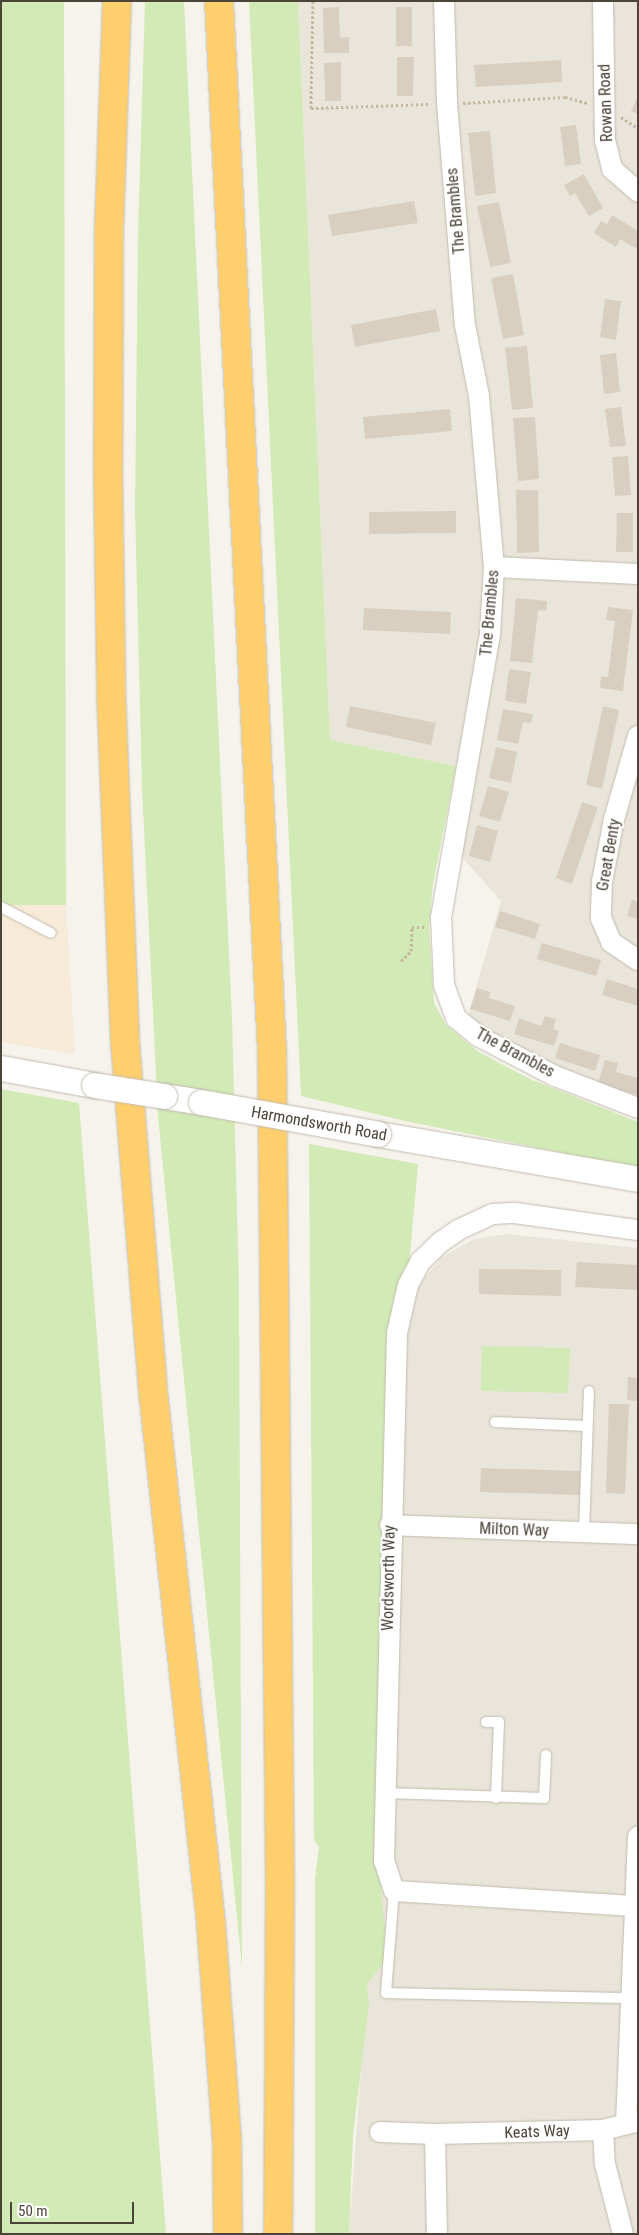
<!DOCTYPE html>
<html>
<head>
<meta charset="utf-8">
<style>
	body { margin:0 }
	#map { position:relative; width:639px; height:2235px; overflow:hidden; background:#f6f3ec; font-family:"Roboto Condensed",sans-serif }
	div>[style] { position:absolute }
	.residential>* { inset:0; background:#eae5da }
	.commercial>* { inset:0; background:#f7ead8 }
	.green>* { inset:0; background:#d2eab5 }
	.building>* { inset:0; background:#d8cfc1 }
	.path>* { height:3px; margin-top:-1.5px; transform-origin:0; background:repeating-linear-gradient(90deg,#c4b79f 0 2.5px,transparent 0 5px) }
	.roads { filter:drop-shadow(0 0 1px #c2bbae) drop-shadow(0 0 1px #c2bbae) }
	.service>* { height:10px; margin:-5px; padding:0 5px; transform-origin:5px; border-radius:5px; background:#fff }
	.minor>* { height:20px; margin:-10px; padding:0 10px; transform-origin:10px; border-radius:10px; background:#fff }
	.tertiary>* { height:25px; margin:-12.5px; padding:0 12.5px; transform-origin:12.5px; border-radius:12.5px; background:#fff }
	.motorway>* { height:28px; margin:-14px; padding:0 14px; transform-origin:14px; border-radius:14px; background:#ffcf6e }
	.bridges { filter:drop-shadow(0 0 1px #c2bbae) drop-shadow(0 0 1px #c2bbae) }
	.tertiary-bridge>* { height:25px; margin:-12.5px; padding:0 12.5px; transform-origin:12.5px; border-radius:12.5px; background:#fff }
	span { translate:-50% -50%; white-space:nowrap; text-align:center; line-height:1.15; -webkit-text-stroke:4px #fff; paint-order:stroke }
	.street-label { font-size:16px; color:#4b4439 }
	.frame { position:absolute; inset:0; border:2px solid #4b4439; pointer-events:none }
	.scale { position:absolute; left:10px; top:2202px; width:124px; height:22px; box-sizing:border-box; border:2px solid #4b4439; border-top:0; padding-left:6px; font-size:15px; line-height:18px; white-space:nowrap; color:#4b4439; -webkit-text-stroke:4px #fff; paint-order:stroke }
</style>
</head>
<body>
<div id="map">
	<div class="residential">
		<i style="clip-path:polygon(298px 1px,638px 1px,638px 1100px,529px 1057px,467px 1019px,501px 901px,459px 854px,478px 764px,456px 766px,330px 740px)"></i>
		<i style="clip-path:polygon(507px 1234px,638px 1248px,638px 2234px,349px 2234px,377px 1852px,401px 1336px,414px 1290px,442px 1257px,474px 1239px)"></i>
	</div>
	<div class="commercial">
		<i style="clip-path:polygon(1px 905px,66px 905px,75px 1054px,1px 1042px)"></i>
	</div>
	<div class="green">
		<i style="clip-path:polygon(1px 1px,64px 1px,66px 905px,1px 905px)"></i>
		<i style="clip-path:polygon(145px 1px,184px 1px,232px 1017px,239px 1286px,242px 1968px,158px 1116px,142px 788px,135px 509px,138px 236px)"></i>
		<i style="clip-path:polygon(249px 1px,298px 1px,330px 740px,456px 766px,433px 884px,429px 928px,434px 1003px,446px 1025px,477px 1051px,530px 1079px,638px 1122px,638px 1168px,405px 1121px,301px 1096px)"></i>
		<i style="clip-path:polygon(1px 1089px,79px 1103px,166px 2234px,1px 2234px)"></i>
		<i style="clip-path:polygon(309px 1144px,418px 1164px,410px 1255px,404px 1286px,377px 1852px,385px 1930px,384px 1963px,367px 1984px,369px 2003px,353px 2135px,349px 2234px,315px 2234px,315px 1879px,319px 1847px,314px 1840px)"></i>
		<i style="clip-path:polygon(482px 1346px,570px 1348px,568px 1393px,481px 1391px)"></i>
	</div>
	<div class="building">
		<i style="clip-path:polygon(339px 7px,340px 38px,349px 37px,349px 53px,324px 53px,323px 8px)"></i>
		<i style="clip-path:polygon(396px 7px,412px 7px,412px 46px,396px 46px)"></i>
		<i style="clip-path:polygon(397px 57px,414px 57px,413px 96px,397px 96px)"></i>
		<i style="clip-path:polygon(561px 60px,562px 82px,476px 87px,474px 65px)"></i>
		<i style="clip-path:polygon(341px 62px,341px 101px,325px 101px,324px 63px)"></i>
		<i style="clip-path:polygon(638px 96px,638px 114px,631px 111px)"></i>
		<i style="clip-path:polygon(576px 125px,581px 164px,565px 166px,560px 127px)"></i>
		<i style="clip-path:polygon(490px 131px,496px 193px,475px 196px,468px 133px)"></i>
		<i style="clip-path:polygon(584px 174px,603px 208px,589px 216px,575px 193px,570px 196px,564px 185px)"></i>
		<i style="clip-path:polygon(414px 201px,418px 223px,332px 236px,328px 215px)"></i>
		<i style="clip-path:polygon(499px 202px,511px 263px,490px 267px,477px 206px)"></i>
		<i style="clip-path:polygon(612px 215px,638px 231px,637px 249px,620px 239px,616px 247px,594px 233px,601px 221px,607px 224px)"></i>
		<i style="clip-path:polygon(513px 274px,524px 335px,503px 339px,491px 278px)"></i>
		<i style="clip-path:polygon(605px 299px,621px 301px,616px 340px,600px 337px)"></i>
		<i style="clip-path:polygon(436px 309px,440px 331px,355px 347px,351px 325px)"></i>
		<i style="clip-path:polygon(527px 346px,533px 408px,512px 410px,505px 348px)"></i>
		<i style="clip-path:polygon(616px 353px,620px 392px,604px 394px,600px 355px)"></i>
		<i style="clip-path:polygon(621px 407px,626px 446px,610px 447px,605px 409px)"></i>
		<i style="clip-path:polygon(450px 409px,452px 431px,365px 439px,363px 417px)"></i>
		<i style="clip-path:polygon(535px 417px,539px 479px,518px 481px,513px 418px)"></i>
		<i style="clip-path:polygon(628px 456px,631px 495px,615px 496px,612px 457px)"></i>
		<i style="clip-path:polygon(516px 490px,538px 490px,539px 552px,517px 553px)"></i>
		<i style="clip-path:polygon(456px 511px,456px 533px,369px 534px,369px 512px)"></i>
		<i style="clip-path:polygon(617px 513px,633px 513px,633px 552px,616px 552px)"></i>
		<i style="clip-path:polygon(516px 598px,547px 601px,546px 611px,538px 610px,532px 663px,510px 661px)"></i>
		<i style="clip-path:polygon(608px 607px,633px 610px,623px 691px,600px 688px,601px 676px,608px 677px,615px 621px,606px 620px)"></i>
		<i style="clip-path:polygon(364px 608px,451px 612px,450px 634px,363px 630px)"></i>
		<i style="clip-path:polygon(509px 669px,531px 672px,526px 704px,505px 701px)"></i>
		<i style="clip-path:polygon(350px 706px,436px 723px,431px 745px,346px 727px)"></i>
		<i style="clip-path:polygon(603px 706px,619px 710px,602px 789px,586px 785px)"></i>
		<i style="clip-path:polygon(503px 709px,533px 714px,531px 723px,523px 722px,518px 744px,497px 740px)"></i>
		<i style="clip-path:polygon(496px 747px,517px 752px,511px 783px,489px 778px)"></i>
		<i style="clip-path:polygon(488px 786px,509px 792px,500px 822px,479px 816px)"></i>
		<i style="clip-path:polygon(582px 802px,598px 807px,572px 884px,556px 878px)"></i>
		<i style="clip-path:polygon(477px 825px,498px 831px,490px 862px,469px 856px)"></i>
		<i style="clip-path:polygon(632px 900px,638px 902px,638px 919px,627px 916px)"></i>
		<i style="clip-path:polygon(500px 911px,540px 924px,535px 939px,495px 927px)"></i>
		<i style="clip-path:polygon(542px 943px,601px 960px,596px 976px,537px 959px)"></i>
		<i style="clip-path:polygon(607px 979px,638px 989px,638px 1006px,602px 995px)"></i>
		<i style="clip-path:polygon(477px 988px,490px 992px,489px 998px,515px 1006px,510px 1021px,470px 1009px)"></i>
		<i style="clip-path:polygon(545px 1016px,556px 1019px,553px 1029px,559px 1031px,554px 1046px,514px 1034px,519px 1018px,541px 1026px)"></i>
		<i style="clip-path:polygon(560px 1043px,600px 1055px,595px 1071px,555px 1058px)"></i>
		<i style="clip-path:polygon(605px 1060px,618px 1063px,616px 1072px,638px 1078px,638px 1095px,598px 1084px)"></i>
		<i style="clip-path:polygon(577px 1262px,638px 1265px,638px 1290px,575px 1287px)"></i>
		<i style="clip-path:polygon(479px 1269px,561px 1270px,561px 1296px,479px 1294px)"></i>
		<i style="clip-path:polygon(628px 1377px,638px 1378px,638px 1401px,627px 1400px)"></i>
		<i style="clip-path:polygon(609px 1404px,629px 1404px,625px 1494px,606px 1493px)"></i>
		<i style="clip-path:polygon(481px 1468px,580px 1471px,580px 1495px,480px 1492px)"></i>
	</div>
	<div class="path">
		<i style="left:313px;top:1px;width:107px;rotate:91.1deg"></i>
		<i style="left:311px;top:108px;width:118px;rotate:-1.9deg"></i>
		<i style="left:463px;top:103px;width:102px;rotate:-3.4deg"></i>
		<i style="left:565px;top:97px;width:24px;rotate:15deg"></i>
		<i style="left:621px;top:117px;width:20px;rotate:33deg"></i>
		<i style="left:401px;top:961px;width:14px;rotate:-45deg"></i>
		<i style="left:411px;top:951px;width:24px;rotate:-88deg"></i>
		<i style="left:412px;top:927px;width:14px"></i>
	</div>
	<div class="roads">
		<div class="service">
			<i style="left:1px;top:907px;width:56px;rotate:27.5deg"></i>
			<i style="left:495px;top:1422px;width:92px;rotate:2.5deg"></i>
			<i style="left:584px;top:1532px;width:141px;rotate:-88deg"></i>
			<i style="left:486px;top:1722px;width:13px"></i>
			<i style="left:499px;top:1722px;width:76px;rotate:92.3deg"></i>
			<i style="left:385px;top:1793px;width:159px;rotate:1.8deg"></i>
			<i style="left:544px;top:1798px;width:43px;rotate:-87.3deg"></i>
			<i style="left:394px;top:1891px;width:102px;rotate:94.5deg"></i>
			<i style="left:386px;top:1993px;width:243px;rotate:1.2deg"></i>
		</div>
		<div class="minor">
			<i style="left:444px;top:1px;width:102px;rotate:88.3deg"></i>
			<i style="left:447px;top:103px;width:223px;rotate:85.4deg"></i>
			<i style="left:465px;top:325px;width:72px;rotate:78.8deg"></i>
			<i style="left:479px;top:396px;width:172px;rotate:85deg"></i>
			<i style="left:494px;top:567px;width:67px;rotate:93.4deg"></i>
			<i style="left:490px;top:634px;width:288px;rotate:99.8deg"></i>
			<i style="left:441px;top:918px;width:67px;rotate:87.4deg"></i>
			<i style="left:444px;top:985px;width:35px;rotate:70deg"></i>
			<i style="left:456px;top:1018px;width:28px;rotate:39deg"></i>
			<i style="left:478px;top:1036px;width:87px;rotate:27.5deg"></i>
			<i style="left:555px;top:1076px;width:89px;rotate:21.1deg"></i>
			<i style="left:603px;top:1px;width:139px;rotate:89.2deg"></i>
			<i style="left:605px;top:140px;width:30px;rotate:76deg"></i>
			<i style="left:612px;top:169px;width:35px;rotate:41deg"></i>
			<i style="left:494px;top:567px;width:144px;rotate:2.8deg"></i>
			<i style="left:638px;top:736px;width:86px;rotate:106.1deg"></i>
			<i style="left:614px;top:819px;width:64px;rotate:100.8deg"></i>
			<i style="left:602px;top:882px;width:36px;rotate:92deg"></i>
			<i style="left:601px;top:918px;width:26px;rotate:67deg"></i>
			<i style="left:611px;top:942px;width:32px;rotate:34deg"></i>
			<i style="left:390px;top:1525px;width:248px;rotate:2.1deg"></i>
			<i style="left:633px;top:1906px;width:239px;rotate:-176.4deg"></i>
			<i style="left:394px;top:1891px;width:32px;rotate:-108deg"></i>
			<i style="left:384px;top:1861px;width:528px;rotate:-88.59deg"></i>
			<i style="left:397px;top:1333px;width:49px;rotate:-77.1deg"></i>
			<i style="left:408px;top:1285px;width:27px;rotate:-62deg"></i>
			<i style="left:421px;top:1261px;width:28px;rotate:-44deg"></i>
			<i style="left:441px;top:1242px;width:21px;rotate:-35deg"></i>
			<i style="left:458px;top:1230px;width:38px;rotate:-25deg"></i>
			<i style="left:493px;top:1214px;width:22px;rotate:-3deg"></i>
			<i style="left:515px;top:1213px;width:124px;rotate:7.9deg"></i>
			<i style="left:626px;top:2124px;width:288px;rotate:-87.6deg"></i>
			<i style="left:603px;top:2130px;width:34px;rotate:87deg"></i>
			<i style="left:605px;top:2164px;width:72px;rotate:75.6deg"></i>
			<i style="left:380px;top:2132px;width:55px;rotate:2.1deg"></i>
			<i style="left:435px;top:2134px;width:168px;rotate:-1.4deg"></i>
			<i style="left:603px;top:2130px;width:36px;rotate:-14deg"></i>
			<i style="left:435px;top:2134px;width:100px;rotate:88.9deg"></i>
		</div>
		<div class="tertiary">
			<i style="left:1px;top:1068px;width:95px;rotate:10.4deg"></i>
			<i style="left:164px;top:1096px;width:37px;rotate:9deg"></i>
			<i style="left:378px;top:1134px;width:264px;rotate:9.8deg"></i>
		</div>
		<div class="motorway">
			<i style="left:117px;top:1px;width:226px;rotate:92deg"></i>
			<i style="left:109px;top:227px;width:237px;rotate:90.2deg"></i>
			<i style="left:108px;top:464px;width:227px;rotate:89.2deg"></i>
			<i style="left:111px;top:691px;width:351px;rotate:87.7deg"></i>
			<i style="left:125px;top:1042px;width:359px;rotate:85.4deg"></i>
			<i style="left:154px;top:1400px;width:526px;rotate:83.78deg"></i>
			<i style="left:211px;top:1923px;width:221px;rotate:85.8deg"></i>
			<i style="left:227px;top:2143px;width:91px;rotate:89.4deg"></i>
			<i style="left:219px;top:1px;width:1050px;rotate:87.11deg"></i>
			<i style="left:272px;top:1050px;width:834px;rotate:89.45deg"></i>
			<i style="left:280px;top:1884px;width:350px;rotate:90.3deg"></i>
		</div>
	</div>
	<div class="bridges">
		<div class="tertiary-bridge">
			<i style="left:94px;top:1085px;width:71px;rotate:8.9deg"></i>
			<i style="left:201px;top:1102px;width:180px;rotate:10.2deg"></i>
		</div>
	</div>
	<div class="street-label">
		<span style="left:606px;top:103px;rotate:-92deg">Rowan Road</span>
		<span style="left:456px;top:211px;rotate:-95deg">The Brambles</span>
		<span style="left:490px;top:613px;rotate:-85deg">The Brambles</span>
		<span style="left:609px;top:855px;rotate:-80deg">Great Benty</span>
		<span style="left:515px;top:1053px;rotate:28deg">The Brambles</span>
		<span style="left:319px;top:1124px;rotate:10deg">Harmondsworth Road</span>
		<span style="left:514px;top:1530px;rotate:2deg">Milton Way</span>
		<span style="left:389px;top:1578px;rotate:-89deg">Wordsworth Way</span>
		<span style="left:537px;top:2132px;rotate:-2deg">Keats Way</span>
	</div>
	<div class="frame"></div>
	<div class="scale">50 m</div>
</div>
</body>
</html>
